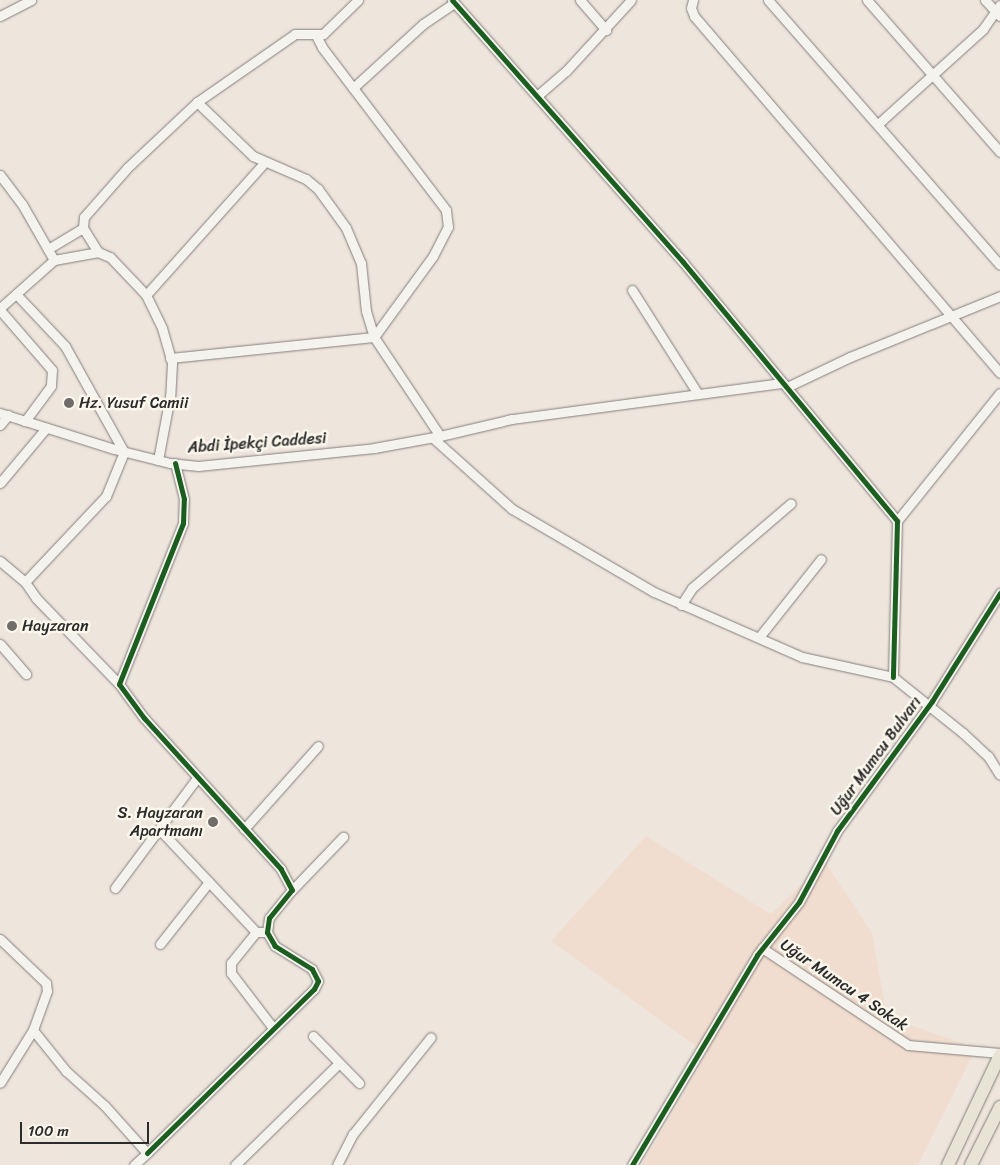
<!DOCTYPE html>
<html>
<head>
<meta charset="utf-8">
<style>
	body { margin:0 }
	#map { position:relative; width:1000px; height:1165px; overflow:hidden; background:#eee5dd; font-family:Sriracha,sans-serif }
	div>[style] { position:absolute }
	.built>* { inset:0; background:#f1ddcf }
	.roads { filter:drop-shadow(0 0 1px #837f7b) drop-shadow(0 0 1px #837f7b) }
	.minor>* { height:9px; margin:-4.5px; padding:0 4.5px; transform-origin:4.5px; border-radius:4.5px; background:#f5f3ee }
	.highway>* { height:12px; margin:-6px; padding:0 6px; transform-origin:6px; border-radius:6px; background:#e7e3d5 }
	.cycleway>* { height:5px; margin:-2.5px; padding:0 2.5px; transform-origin:2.5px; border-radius:2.5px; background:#1b5e20 }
	.dots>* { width:14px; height:14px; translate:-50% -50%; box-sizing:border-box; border:2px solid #fbf7ec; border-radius:50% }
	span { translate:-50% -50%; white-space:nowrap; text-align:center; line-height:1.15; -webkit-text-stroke:5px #fbf7ec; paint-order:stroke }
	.poi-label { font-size:16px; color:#2b2b2b }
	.left { translate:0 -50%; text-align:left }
	.right { translate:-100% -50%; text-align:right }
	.street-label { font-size:16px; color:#2b2b2b }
	.scale { position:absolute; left:20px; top:1122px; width:129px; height:22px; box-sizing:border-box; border:2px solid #2b2b2b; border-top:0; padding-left:6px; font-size:15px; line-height:18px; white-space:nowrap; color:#2b2b2b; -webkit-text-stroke:4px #fbf7ec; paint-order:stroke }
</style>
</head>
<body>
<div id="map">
	<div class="built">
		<i style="clip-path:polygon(646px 836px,771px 914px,825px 862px,872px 933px,887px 1017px,976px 1048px,918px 1165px,642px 1165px,707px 1054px,551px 941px)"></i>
	</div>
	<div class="roads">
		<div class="minor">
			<i style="left:358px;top:0;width:49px;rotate:135.8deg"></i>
			<i style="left:323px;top:34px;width:28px;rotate:180deg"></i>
			<i style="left:295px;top:34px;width:119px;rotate:145.2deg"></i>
			<i style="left:197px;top:102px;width:78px;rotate:44deg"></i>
			<i style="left:253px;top:156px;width:58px;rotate:23.5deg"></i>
			<i style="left:306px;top:179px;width:16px;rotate:40deg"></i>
			<i style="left:318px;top:189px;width:48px;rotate:54.3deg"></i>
			<i style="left:346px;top:228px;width:38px;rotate:67deg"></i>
			<i style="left:361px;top:263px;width:48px;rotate:84.1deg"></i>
			<i style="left:366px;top:311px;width:27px;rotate:73deg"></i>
			<i style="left:374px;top:337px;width:119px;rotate:56.3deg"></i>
			<i style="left:452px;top:0;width:349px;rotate:48.6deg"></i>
			<i style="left:683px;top:262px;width:336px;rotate:50.4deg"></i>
			<i style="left:897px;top:521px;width:156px;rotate:91.5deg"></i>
			<i style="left:580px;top:0;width:40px;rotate:49deg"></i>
			<i style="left:693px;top:0;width:8px;rotate:104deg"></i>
			<i style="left:691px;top:8px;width:9px;rotate:69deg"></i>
			<i style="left:694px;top:16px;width:470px;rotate:49.4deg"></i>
			<i style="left:768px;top:0;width:352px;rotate:48.8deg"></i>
			<i style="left:867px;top:0;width:202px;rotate:48.8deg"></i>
			<i style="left:985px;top:0;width:22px;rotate:47deg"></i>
			<i style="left:0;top:16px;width:35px;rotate:-27deg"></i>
			<i style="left:353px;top:88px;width:95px;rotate:-42.4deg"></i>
			<i style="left:423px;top:24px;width:37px;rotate:-34deg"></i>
			<i style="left:537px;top:96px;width:38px;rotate:-41deg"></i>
			<i style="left:566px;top:71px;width:96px;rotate:-47.5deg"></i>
			<i style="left:878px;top:124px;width:142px;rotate:-42.1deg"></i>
			<i style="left:983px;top:29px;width:29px;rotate:-55deg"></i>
			<i style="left:0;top:175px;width:36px;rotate:53deg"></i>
			<i style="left:22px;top:204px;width:64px;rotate:60.3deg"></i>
			<i style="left:48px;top:249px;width:41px;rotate:-31deg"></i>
			<i style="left:98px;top:252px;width:28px;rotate:-122deg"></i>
			<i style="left:83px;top:228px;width:11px;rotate:-85deg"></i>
			<i style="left:84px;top:217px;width:65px;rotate:-48.7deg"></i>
			<i style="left:127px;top:168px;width:96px;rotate:-43.3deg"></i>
			<i style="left:632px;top:290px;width:123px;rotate:57.6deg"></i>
			<i style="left:16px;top:294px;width:71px;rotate:46.7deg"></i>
			<i style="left:65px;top:346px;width:121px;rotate:60.9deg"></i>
			<i style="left:124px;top:452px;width:48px;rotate:112.2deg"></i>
			<i style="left:106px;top:496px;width:118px;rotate:133.3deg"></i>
			<i style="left:146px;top:295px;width:178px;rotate:-48.2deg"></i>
			<i style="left:0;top:308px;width:72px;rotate:-41.6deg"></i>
			<i style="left:54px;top:260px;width:45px;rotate:-10.3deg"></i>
			<i style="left:98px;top:252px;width:13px;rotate:23deg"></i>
			<i style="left:110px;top:257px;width:52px;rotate:46.5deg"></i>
			<i style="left:146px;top:295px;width:37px;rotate:64deg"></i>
			<i style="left:162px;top:328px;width:36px;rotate:74deg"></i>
			<i style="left:172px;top:363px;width:33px;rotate:93deg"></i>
			<i style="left:170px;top:396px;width:65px;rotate:100.6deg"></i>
			<i style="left:0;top:310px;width:79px;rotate:49.1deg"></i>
			<i style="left:52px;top:370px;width:16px;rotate:94deg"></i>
			<i style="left:51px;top:386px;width:44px;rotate:126.6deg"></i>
			<i style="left:170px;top:358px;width:205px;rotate:-5.9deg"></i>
			<i style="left:374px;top:337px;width:100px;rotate:-53.9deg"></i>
			<i style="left:433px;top:256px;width:33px;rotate:-63deg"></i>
			<i style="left:448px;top:227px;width:17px;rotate:-97deg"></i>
			<i style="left:446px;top:210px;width:205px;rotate:-127.3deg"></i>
			<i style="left:322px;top:47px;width:13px;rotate:-117deg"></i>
			<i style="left:787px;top:387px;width:70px;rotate:-25.5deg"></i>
			<i style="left:850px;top:357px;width:162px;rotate:-22.1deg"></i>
			<i style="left:0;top:413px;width:120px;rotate:17.5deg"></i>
			<i style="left:114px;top:449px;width:58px;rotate:14deg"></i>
			<i style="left:170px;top:463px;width:28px;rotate:6deg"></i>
			<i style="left:198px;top:466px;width:177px;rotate:-5.8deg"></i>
			<i style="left:374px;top:448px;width:67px;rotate:-10.3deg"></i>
			<i style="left:440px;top:436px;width:74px;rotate:-13.3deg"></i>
			<i style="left:512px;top:419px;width:273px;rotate:-7.6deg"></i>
			<i style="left:0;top:425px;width:13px;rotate:-51deg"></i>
			<i style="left:433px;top:438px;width:106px;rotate:41.9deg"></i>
			<i style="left:512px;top:509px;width:164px;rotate:30.3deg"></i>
			<i style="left:654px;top:592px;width:162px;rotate:23.7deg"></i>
			<i style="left:802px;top:657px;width:93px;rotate:12.4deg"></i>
			<i style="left:893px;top:677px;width:90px;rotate:38.7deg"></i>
			<i style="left:963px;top:733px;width:34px;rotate:43deg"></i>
			<i style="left:988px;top:756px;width:22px;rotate:58deg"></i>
			<i style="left:0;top:483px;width:72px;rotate:-50.1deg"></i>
			<i style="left:897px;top:521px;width:164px;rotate:-51.2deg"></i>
			<i style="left:0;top:561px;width:33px;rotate:40deg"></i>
			<i style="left:25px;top:582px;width:19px;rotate:55deg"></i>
			<i style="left:36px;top:598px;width:120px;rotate:46deg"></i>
			<i style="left:681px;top:605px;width:20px;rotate:-57deg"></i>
			<i style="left:692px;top:588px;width:130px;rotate:-40.6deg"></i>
			<i style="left:760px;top:636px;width:98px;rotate:-51.6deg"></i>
			<i style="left:0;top:644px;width:40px;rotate:49deg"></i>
			<i style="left:159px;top:829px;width:141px;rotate:46.7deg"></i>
			<i style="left:256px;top:932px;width:11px"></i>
			<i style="left:244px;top:829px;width:111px;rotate:-48.3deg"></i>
			<i style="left:115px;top:888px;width:137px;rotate:-53.3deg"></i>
			<i style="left:292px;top:890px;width:74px;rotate:-46.1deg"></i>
			<i style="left:256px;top:932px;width:40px;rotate:129deg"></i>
			<i style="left:231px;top:963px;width:10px;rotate:90deg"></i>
			<i style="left:231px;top:973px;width:69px;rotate:52.6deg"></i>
			<i style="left:0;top:939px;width:64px;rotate:43.7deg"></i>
			<i style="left:46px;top:983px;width:8px;rotate:83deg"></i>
			<i style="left:47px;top:991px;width:41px;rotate:109.7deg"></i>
			<i style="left:33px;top:1030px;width:62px;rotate:121.9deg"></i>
			<i style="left:160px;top:944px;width:79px;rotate:-51.7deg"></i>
			<i style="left:762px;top:948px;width:175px;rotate:33.6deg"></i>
			<i style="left:908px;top:1045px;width:92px;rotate:5deg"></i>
			<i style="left:33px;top:1030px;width:53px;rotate:51.2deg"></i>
			<i style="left:66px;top:1071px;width:52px;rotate:41.9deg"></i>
			<i style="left:105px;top:1106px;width:63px;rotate:48.2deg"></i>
			<i style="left:147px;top:1153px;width:18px;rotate:137deg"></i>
			<i style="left:313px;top:1036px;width:66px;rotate:45.6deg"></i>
			<i style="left:147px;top:1153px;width:234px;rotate:-44.5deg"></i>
			<i style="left:314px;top:989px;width:9px;rotate:-63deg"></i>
			<i style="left:318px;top:981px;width:13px;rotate:-117deg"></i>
			<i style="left:312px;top:969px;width:44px;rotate:-148.1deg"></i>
			<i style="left:275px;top:946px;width:16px;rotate:-120deg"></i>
			<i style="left:267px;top:932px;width:14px;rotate:-82deg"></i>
			<i style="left:269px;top:918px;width:36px;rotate:-51deg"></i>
			<i style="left:292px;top:890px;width:24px;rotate:-118deg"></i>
			<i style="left:281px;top:869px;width:204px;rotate:-132.2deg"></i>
			<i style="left:144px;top:718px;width:42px;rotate:-126.3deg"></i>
			<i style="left:119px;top:684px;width:173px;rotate:-68.3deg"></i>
			<i style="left:183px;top:523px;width:24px;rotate:-88deg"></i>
			<i style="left:184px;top:499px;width:37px;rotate:-104deg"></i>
			<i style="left:235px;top:1165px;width:144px;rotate:-44.4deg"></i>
			<i style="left:337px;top:1165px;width:35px;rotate:-63deg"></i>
			<i style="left:353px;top:1134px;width:124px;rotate:-51.2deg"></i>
			<i style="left:632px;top:1165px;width:244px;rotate:-59.2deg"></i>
			<i style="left:757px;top:955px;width:68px;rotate:-51.6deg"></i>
			<i style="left:799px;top:902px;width:81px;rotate:-61.8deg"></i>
			<i style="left:837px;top:831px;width:161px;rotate:-53.8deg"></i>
			<i style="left:932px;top:701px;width:128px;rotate:-57.8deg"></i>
		</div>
		<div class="highway">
			<i style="left:948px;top:1165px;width:122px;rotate:-64.7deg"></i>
			<i style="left:971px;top:1165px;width:65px;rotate:-63.4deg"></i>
		</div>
	</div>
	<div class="cycleway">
		<i style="left:452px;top:0;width:349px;rotate:48.6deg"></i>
		<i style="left:683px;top:262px;width:336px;rotate:50.4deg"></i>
		<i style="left:897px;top:521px;width:156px;rotate:91.5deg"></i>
		<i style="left:147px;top:1153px;width:234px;rotate:-44.5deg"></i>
		<i style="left:314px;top:989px;width:9px;rotate:-63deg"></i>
		<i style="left:318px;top:981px;width:13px;rotate:-117deg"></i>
		<i style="left:312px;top:969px;width:44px;rotate:-148.1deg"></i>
		<i style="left:275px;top:946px;width:16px;rotate:-120deg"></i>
		<i style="left:267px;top:932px;width:14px;rotate:-82deg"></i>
		<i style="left:269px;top:918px;width:36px;rotate:-51deg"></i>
		<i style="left:292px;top:890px;width:24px;rotate:-118deg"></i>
		<i style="left:281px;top:869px;width:204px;rotate:-132.2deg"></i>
		<i style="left:144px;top:718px;width:42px;rotate:-126.3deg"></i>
		<i style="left:119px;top:684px;width:173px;rotate:-68.3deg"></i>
		<i style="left:183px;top:523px;width:24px;rotate:-88deg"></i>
		<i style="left:184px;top:499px;width:37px;rotate:-104deg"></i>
		<i style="left:632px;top:1165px;width:244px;rotate:-59.2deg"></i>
		<i style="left:757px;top:955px;width:68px;rotate:-51.6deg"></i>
		<i style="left:799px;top:902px;width:81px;rotate:-61.8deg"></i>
		<i style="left:837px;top:831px;width:161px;rotate:-53.8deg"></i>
		<i style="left:932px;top:701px;width:128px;rotate:-57.8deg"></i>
	</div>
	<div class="dots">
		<i style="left:69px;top:403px;background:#6f6c69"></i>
		<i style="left:12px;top:626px;background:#6f6c69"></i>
		<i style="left:213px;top:822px;background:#6f6c69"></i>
	</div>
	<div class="poi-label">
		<span class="left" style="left:79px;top:403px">Hz. Yusuf Camii</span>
		<span class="left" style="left:22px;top:626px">Hayzaran</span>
		<span class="right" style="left:203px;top:822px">S. Hayzaran<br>Apartmanı</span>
	</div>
	<div class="street-label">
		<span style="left:257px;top:443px;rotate:-4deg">Abdi İpekçi Caddesi</span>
		<span style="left:876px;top:756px;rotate:-54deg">Uğur Mumcu Bulvarı</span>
		<span style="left:844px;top:985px;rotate:34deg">Uğur Mumcu 4 Sokak</span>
	</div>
	<div class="scale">100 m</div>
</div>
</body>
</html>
